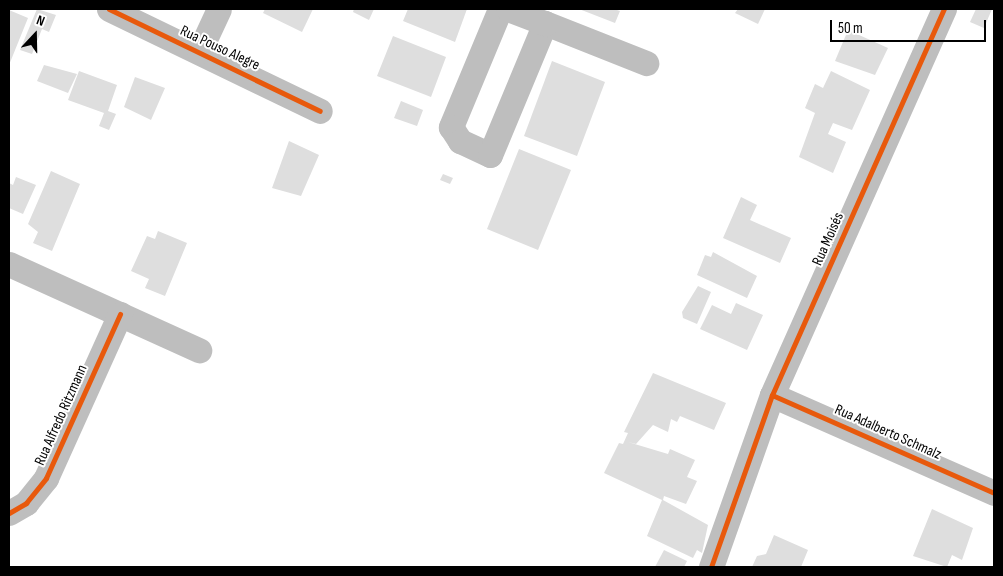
<!DOCTYPE html>
<html>
<head>
<meta charset="utf-8">
<style>
	body { margin:0 }
	#map { position:relative; width:1003px; height:576px; overflow:hidden; background:#fff; font-family:"Sofia Sans Condensed",sans-serif }
	div>[style] { position:absolute }
	.building>* { inset:0; background:#dedede }
	.minor>* { height:25px; margin:-12.5px; padding:0 12.5px; transform-origin:12.5px; border-radius:12.5px; background:#bebebe }
	.cycleway>* { height:5px; margin:-2.5px; padding:0 2.5px; transform-origin:2.5px; border-radius:2.5px; background:#e8590c }
	span { translate:-50% -50%; white-space:nowrap; text-align:center; line-height:1.15; -webkit-text-stroke:4px #fff; paint-order:stroke }
	.street-label { font-size:15px; color:#000 }
	.frame { position:absolute; inset:0; border:10px solid #000; pointer-events:none }
	.north { position:absolute; left:10px; top:10px; width:50px; height:50px; -webkit-text-stroke:4px #fff; paint-order:stroke; rotate:21deg; font-size:14px; font-weight:700; line-height:20px; text-align:center; color:#000 }
	.north::after { content:''; display:block; margin:auto; width:18px; height:22px; background:#000; clip-path:polygon(50% 0,100% 100%,50% 72%,0 100%) }
	.scale { position:absolute; left:830px; top:20px; width:156px; height:22px; box-sizing:border-box; border:2px solid #000; border-top:0; padding-left:6px; font-size:15px; line-height:18px; white-space:nowrap; color:#000; -webkit-text-stroke:4px #fff; paint-order:stroke }
</style>
</head>
<body>
<div id="map">
	<div class="building">
		<i style="clip-path:polygon(37px 9px,56px 15px,49px 32px,42px 29px,32px 54px,20px 50px)"></i>
		<i style="clip-path:polygon(265px 9px,313px 9px,302px 32px,263px 13px)"></i>
		<i style="clip-path:polygon(354px 9px,374px 9px,369px 20px,353px 12px)"></i>
		<i style="clip-path:polygon(408px 9px,467px 9px,455px 42px,403px 21px)"></i>
		<i style="clip-path:polygon(579px 9px,614px 9px,620px 11px,615px 23px)"></i>
		<i style="clip-path:polygon(738px 9px,765px 9px,758px 24px,735px 13px)"></i>
		<i style="clip-path:polygon(976px 9px,992px 9px,984px 28px,970px 22px)"></i>
		<i style="clip-path:polygon(9px 10px,28px 18px,9px 65px)"></i>
		<i style="clip-path:polygon(848px 30px,888px 48px,875px 75px,835px 61px)"></i>
		<i style="clip-path:polygon(393px 36px,446px 57px,431px 97px,377px 76px)"></i>
		<i style="clip-path:polygon(552px 61px,605px 82px,577px 156px,524px 136px)"></i>
		<i style="clip-path:polygon(44px 65px,77px 74px,68px 93px,37px 81px)"></i>
		<i style="clip-path:polygon(79px 71px,117px 85px,108px 111px,116px 114px,109px 130px,99px 126px,104px 113px,68px 100px)"></i>
		<i style="clip-path:polygon(831px 71px,870px 90px,852px 130px,833px 123px,828px 134px,846px 142px,833px 173px,799px 157px,815px 113px,805px 108px,815px 84px,823px 88px)"></i>
		<i style="clip-path:polygon(135px 77px,165px 88px,151px 120px,124px 107px)"></i>
		<i style="clip-path:polygon(401px 101px,423px 110px,417px 126px,394px 118px)"></i>
		<i style="clip-path:polygon(289px 141px,319px 155px,301px 196px,272px 188px)"></i>
		<i style="clip-path:polygon(519px 149px,571px 170px,538px 250px,487px 229px)"></i>
		<i style="clip-path:polygon(51px 171px,80px 184px,52px 251px,33px 243px,38px 232px,28px 224px)"></i>
		<i style="clip-path:polygon(443px 174px,453px 178px,450px 184px,440px 180px)"></i>
		<i style="clip-path:polygon(16px 177px,36px 185px,23px 214px,9px 208px,9px 183px,13px 185px)"></i>
		<i style="clip-path:polygon(741px 197px,757px 205px,750px 220px,791px 238px,780px 263px,723px 238px)"></i>
		<i style="clip-path:polygon(158px 231px,187px 243px,165px 296px,145px 288px,149px 279px,131px 271px,147px 236px,155px 239px)"></i>
		<i style="clip-path:polygon(713px 252px,757px 276px,747px 298px,697px 275px,705px 255px,711px 257px)"></i>
		<i style="clip-path:polygon(698px 286px,711px 292px,697px 324px,683px 318px,682px 312px)"></i>
		<i style="clip-path:polygon(736px 303px,763px 315px,747px 350px,700px 329px,712px 305px,731px 314px)"></i>
		<i style="clip-path:polygon(653px 373px,726px 403px,714px 430px,680px 416px,677px 422px,671px 419px,668px 432px,653px 425px,636px 444px,628px 442px,668px 454px,670px 449px,695px 460px,687px 477px,697px 481px,686px 504px,664px 496px,663px 500px,708px 525px,702px 553px,697px 550px,693px 558px,647px 536px,662px 500px,604px 473px,619px 443px,623px 444px,628px 433px,624px 432px)"></i>
		<i style="clip-path:polygon(932px 509px,973px 528px,962px 560px,952px 555px,947px 567px,913px 556px)"></i>
		<i style="clip-path:polygon(774px 535px,808px 550px,801px 567px,752px 567px,757px 556px,766px 554px)"></i>
		<i style="clip-path:polygon(664px 550px,687px 561px,684px 567px,655px 567px)"></i>
	</div>
	<div class="minor">
		<i style="left:109px;top:9px;width:234px;rotate:25.8deg"></i>
		<i style="left:500px;top:9px;width:128px;rotate:112.6deg"></i>
		<i style="left:451px;top:127px;width:17px;rotate:57deg"></i>
		<i style="left:460px;top:141px;width:33px;rotate:25deg"></i>
		<i style="left:490px;top:155px;width:143px;rotate:-67.4deg"></i>
		<i style="left:545px;top:23px;width:109px;rotate:21.6deg"></i>
		<i style="left:508px;top:9px;width:40px;rotate:21deg"></i>
		<i style="left:199px;top:52px;width:47px;rotate:-65.1deg"></i>
		<i style="left:9px;top:264px;width:209px;rotate:24.4deg"></i>
		<i style="left:772px;top:395px;width:243px;rotate:23.8deg"></i>
		<i style="left:9px;top:513px;width:20px;rotate:-30deg"></i>
		<i style="left:26px;top:503px;width:32px;rotate:-51deg"></i>
		<i style="left:46px;top:478px;width:180px;rotate:-65.7deg"></i>
		<i style="left:711px;top:567px;width:182px;rotate:-70.5deg"></i>
		<i style="left:772px;top:395px;width:423px;rotate:-66deg"></i>
	</div>
	<div class="cycleway">
		<i style="left:109px;top:9px;width:234px;rotate:25.8deg"></i>
		<i style="left:772px;top:395px;width:243px;rotate:23.8deg"></i>
		<i style="left:9px;top:513px;width:20px;rotate:-30deg"></i>
		<i style="left:26px;top:503px;width:32px;rotate:-51deg"></i>
		<i style="left:46px;top:478px;width:180px;rotate:-65.7deg"></i>
		<i style="left:711px;top:567px;width:182px;rotate:-70.5deg"></i>
		<i style="left:772px;top:395px;width:423px;rotate:-66deg"></i>
	</div>
	<div class="street-label">
		<span style="left:220px;top:48px;rotate:25deg">Rua Pouso Alegre</span>
		<span style="left:828px;top:239px;rotate:-66deg">Rua Moisés</span>
		<span style="left:61px;top:415px;rotate:-66deg">Rua Alfredo Ritzmann</span>
		<span style="left:888px;top:432px;rotate:24deg">Rua Adalberto Schmalz</span>
	</div>
	<div class="frame"></div>
	<div class="north">N</div>
	<div class="scale">50 m</div>
</div>
</body>
</html>
